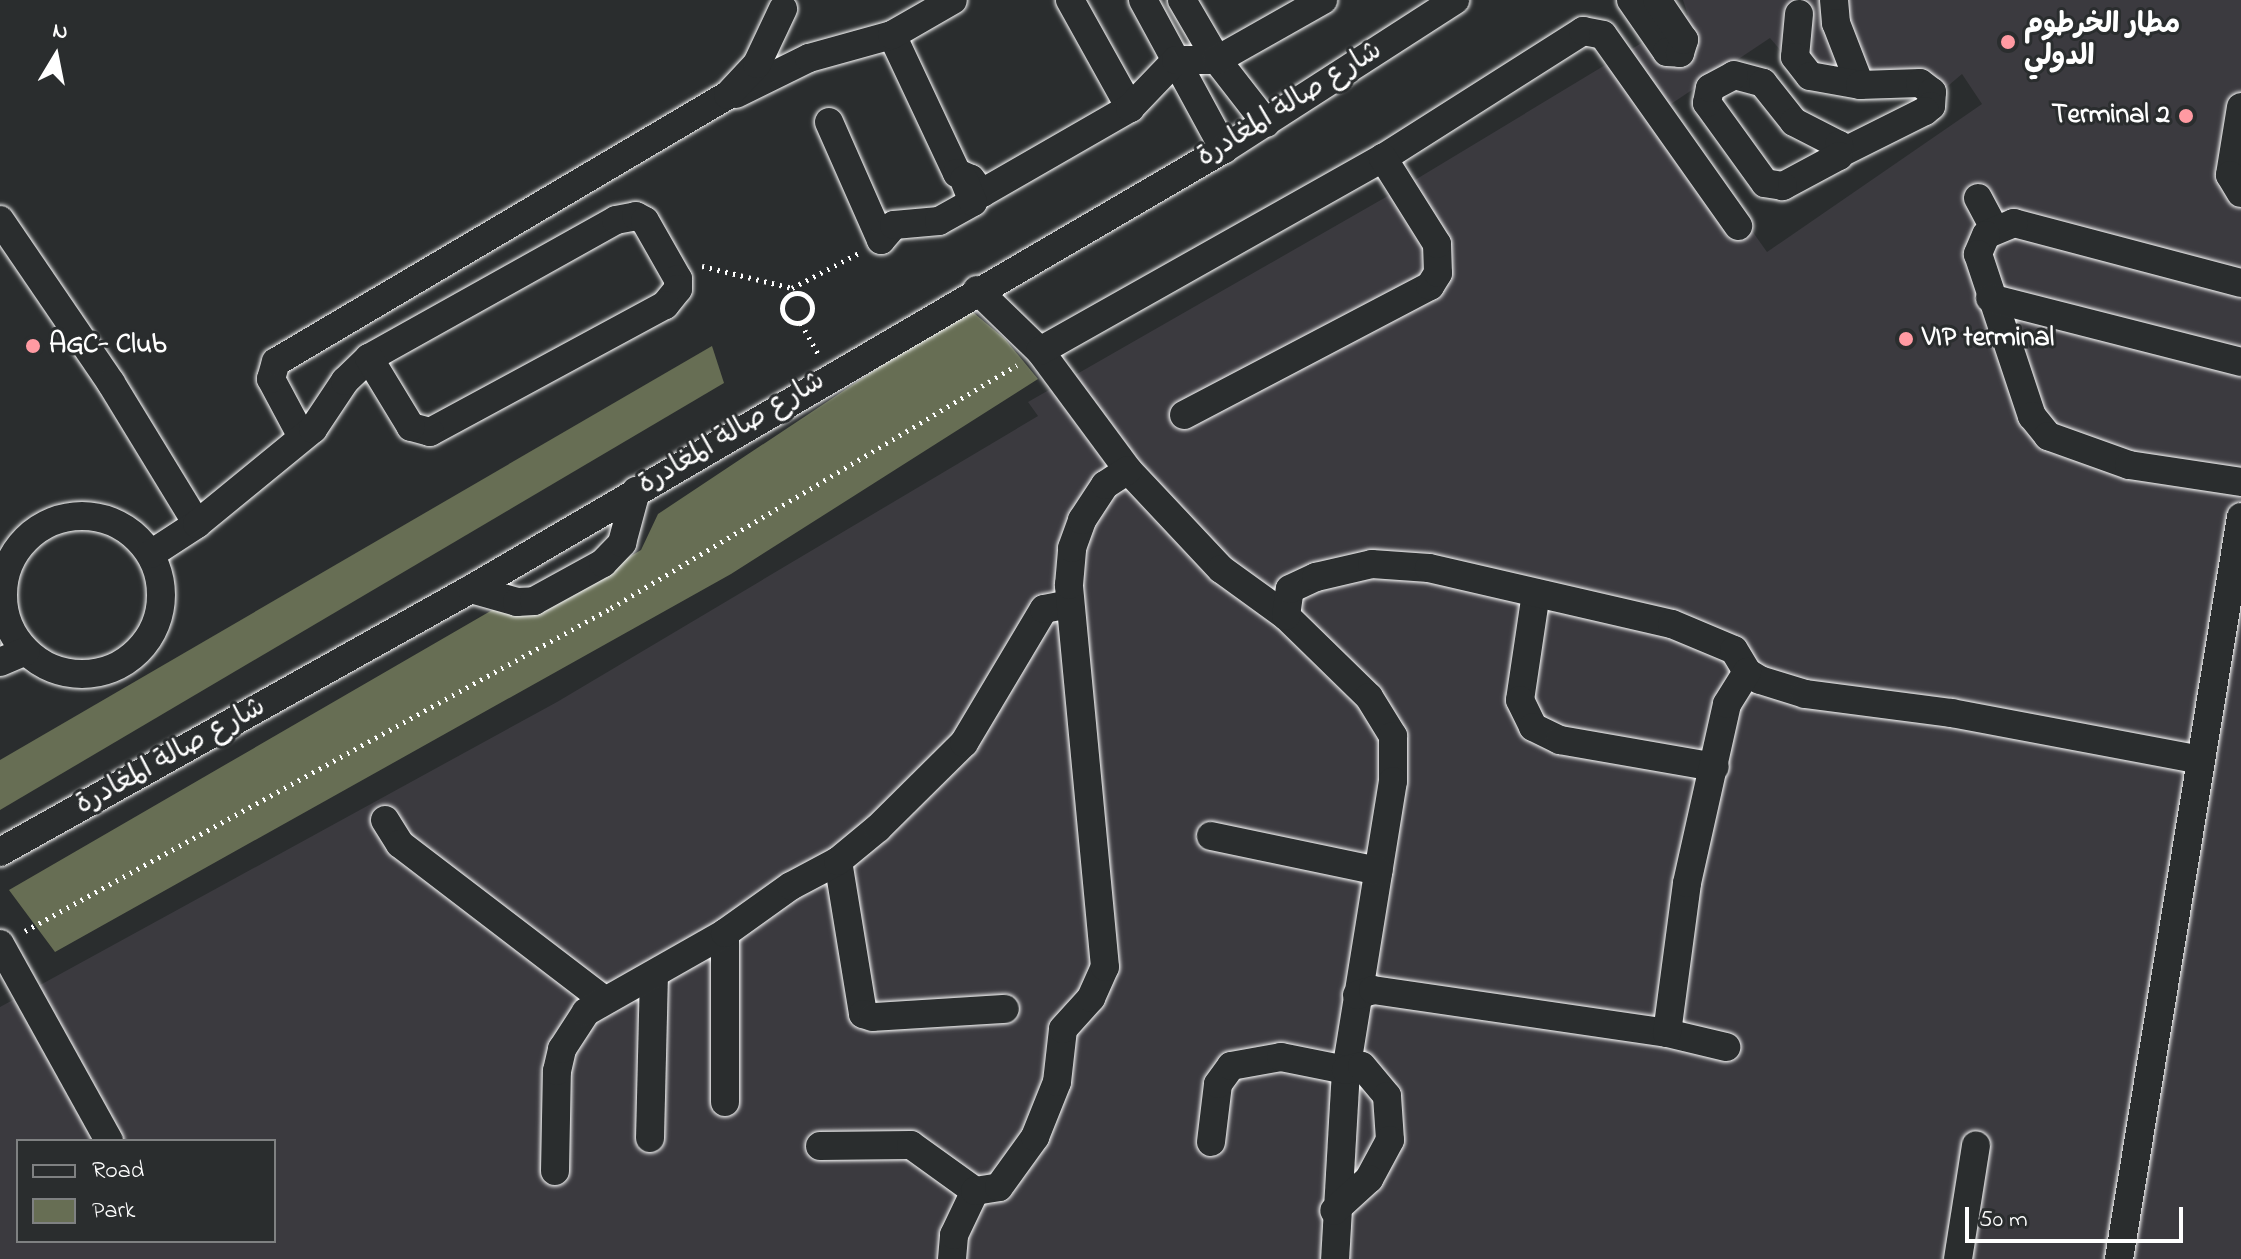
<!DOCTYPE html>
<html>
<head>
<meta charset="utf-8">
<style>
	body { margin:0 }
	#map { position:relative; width:2241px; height:1259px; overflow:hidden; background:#2a2d2e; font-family:"Indie Flower","Playpen Sans Arabic",sans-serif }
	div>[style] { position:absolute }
	.built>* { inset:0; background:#3b3a3f }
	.green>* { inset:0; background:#676e54 }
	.path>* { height:5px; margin-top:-2.5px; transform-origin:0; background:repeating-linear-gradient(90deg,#fff 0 2px,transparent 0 8px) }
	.path>.ring { margin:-2.5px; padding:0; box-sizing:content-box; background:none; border:5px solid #fff; border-radius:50% }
	.roads { filter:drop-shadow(0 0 2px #fff) drop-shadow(0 0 2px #fff) }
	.minor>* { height:28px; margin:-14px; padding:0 14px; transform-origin:14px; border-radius:14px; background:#2a2d2e }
	.minor>.ring { margin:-14px; padding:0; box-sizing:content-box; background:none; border:28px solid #2a2d2e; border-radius:50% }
	.dots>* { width:22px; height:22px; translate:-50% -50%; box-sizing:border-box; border:4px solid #2a2d2e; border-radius:50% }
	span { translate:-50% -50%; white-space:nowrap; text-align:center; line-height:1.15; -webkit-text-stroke:6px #2a2d2e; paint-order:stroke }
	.poi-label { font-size:28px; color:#fff; font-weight:700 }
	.left { translate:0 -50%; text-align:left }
	.right { translate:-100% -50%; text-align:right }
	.street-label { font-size:28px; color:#fff }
	.legend { position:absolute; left:16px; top:1139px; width:260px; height:104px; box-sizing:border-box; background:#2a2d2e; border:2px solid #7f8182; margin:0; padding:10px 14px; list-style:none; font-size:24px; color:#fff }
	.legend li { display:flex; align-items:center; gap:16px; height:40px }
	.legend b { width:40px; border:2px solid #7f8182 }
	.north { position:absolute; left:16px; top:16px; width:80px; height:80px; -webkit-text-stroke:6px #2a2d2e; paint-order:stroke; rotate:10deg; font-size:22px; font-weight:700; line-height:32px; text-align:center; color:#fff }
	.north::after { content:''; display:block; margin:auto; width:28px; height:36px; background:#fff; clip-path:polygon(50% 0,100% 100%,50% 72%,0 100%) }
	.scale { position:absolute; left:1965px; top:1207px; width:218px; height:36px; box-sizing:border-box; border:4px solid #fff; border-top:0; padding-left:10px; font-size:24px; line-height:28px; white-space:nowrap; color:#fff; -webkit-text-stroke:6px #2a2d2e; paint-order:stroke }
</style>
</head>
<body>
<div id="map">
	<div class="built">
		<i style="clip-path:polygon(evenodd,1683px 0,2241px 0,2241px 1259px,0 1259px,0 1007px,557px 702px,1038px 416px,1028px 402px,1400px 189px,1688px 15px,1683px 0,1770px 38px,1816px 92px,1881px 97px,1942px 91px,1962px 74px,1982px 104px,1767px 252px,1665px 108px,1770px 38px,1683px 0,18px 1141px,274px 1141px,274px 1241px,18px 1241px,18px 1141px)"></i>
	</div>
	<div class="green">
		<i style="clip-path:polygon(968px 308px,1005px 339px,1038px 379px,731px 574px,55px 952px,9px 890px,494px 609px,541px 609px,641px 550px,658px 514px)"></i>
		<i style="clip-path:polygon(712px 346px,724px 383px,0 810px,0 760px)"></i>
	</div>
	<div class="path">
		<i style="left:702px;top:266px;width:93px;rotate:13.7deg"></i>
		<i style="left:792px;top:288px;width:76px;rotate:-27.6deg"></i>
		<i class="ring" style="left:782px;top:293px;width:25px;height:25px"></i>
		<i style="left:801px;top:323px;width:35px;rotate:61deg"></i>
		<i style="left:25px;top:931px;width:669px;rotate:-28.86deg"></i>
		<i style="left:611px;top:608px;width:473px;rotate:-30.9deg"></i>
	</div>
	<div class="roads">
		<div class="minor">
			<i style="left:1070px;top:0;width:124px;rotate:60.9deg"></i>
			<i style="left:1143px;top:0;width:170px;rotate:61.5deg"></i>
			<i style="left:1182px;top:0;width:69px;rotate:59.7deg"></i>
			<i style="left:1217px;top:60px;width:80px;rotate:52.1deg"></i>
			<i style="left:1631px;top:0;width:63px;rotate:55.3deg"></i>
			<i style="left:1667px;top:52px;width:13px;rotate:4deg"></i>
			<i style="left:1680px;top:53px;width:14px;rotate:-73deg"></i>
			<i style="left:1684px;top:40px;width:48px;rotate:-124deg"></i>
			<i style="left:1834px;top:0;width:23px;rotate:85deg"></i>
			<i style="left:1836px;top:23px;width:66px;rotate:68.8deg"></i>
			<i style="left:1799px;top:14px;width:43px;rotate:95.3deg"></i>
			<i style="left:1795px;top:57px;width:24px;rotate:52deg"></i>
			<i style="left:1810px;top:76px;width:51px;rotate:10.2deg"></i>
			<i style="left:1860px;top:85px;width:60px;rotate:-1.9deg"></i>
			<i style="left:1920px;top:83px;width:15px;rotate:37deg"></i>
			<i style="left:1932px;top:92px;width:14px;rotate:94deg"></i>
			<i style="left:1931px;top:106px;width:8px;rotate:140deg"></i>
			<i style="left:1925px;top:111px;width:94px;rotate:153.4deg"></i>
			<i style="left:892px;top:35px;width:153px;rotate:64.8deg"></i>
			<i style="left:957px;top:173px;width:15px;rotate:23deg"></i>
			<i style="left:971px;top:179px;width:18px;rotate:52deg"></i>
			<i style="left:982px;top:193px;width:171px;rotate:-29.9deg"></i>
			<i style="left:1130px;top:108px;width:66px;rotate:-46.2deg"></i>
			<i style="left:1176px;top:60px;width:41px"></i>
			<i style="left:1217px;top:60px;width:122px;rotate:-29.5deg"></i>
			<i style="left:1734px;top:75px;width:30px;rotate:15deg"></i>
			<i style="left:1763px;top:83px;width:50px;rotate:51.5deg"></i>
			<i style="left:1794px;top:122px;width:51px;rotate:27.1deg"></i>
			<i style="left:1839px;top:145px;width:11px;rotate:90deg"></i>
			<i style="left:1839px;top:156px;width:64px;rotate:151.8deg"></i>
			<i style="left:1783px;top:186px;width:18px;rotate:-171deg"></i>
			<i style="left:1765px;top:183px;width:99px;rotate:-125.9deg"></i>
			<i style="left:1707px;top:103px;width:15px;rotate:-79deg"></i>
			<i style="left:1710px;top:88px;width:27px;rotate:-28deg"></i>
			<i style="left:736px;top:94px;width:81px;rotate:-26.3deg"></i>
			<i style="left:809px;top:58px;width:86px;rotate:-15.5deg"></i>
			<i style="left:892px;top:35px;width:70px;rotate:-29.8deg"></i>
			<i style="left:2241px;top:107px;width:69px;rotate:99.2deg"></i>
			<i style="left:2230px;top:175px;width:21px;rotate:59deg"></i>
			<i style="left:829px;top:122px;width:129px;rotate:66.2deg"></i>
			<i style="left:881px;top:240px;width:20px;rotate:-49deg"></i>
			<i style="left:894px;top:225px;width:45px;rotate:-5.1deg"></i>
			<i style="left:939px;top:221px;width:39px;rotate:-29deg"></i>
			<i style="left:973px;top:202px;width:24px;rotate:-112deg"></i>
			<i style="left:1978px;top:198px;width:34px;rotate:62deg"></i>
			<i style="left:0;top:220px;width:197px;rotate:55.7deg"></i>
			<i style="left:111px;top:383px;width:165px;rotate:58.6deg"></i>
			<i style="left:2241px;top:283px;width:235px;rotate:-165.2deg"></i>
			<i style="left:2014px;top:223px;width:30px;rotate:157deg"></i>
			<i style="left:1986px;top:235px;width:21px;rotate:113deg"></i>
			<i style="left:1978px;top:254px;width:171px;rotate:71.6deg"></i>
			<i style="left:2032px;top:416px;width:26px;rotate:51deg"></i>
			<i style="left:2048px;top:436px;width:86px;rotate:19.7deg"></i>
			<i style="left:2129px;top:465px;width:113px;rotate:8.6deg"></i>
			<i style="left:977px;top:290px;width:88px;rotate:44.1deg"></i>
			<i style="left:1040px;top:351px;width:148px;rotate:53.5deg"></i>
			<i style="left:1128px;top:470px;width:136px;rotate:46.8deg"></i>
			<i style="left:1221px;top:569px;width:80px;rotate:35.9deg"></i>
			<i style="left:1286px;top:616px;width:116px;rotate:44.3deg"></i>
			<i style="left:1369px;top:697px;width:46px;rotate:58.4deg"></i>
			<i style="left:1393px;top:736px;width:45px;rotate:90deg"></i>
			<i style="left:1393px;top:781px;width:293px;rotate:99.2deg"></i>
			<i style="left:1346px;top:1070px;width:189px;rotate:93.3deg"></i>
			<i style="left:1990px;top:298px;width:259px;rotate:14.3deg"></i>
			<i style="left:1040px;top:351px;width:394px;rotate:-29.4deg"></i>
			<i style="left:1383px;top:158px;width:237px;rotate:-32.4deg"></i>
			<i style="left:1583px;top:31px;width:20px;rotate:11deg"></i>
			<i style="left:1603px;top:35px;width:234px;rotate:54.7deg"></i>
			<i style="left:1184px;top:415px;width:278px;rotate:-27.7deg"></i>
			<i style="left:1430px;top:286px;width:15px;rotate:-58deg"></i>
			<i style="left:1438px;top:273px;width:29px;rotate:-92deg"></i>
			<i style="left:1437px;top:244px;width:102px;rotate:-122.1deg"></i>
			<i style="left:302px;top:437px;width:66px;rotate:-118.1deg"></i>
			<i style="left:271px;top:379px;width:18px;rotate:-74deg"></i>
			<i style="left:276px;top:362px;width:525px;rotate:-30.57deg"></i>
			<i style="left:728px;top:95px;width:42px;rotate:-46.9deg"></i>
			<i style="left:757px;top:64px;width:61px;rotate:-64.7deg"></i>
			<i class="ring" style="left:3px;top:516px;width:130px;height:130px"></i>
			<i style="left:151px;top:554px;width:55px;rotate:-33.1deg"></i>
			<i style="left:197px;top:524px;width:150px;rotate:-39.3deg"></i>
			<i style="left:313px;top:429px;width:58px;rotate:-56.3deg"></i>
			<i style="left:345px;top:381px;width:33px;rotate:-44deg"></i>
			<i style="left:369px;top:358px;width:283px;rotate:-29.2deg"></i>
			<i style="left:616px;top:220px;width:20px;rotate:-11deg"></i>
			<i style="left:636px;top:216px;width:10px;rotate:29deg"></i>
			<i style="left:645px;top:221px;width:67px;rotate:60.4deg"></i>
			<i style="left:678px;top:279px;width:10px;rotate:90deg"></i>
			<i style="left:678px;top:289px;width:21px;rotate:129deg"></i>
			<i style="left:665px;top:305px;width:267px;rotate:151.6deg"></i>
			<i style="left:430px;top:432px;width:20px;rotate:-165deg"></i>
			<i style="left:411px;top:427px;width:81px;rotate:-121.3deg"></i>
			<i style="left:471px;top:589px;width:48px;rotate:15.8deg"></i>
			<i style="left:517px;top:602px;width:17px;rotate:-3deg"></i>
			<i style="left:534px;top:601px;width:79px;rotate:-28.8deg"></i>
			<i style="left:603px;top:563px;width:28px;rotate:-46deg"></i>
			<i style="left:622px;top:543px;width:54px;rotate:-74.9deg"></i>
			<i style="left:1536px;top:593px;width:108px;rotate:98.5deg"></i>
			<i style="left:1520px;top:700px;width:30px;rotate:64deg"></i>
			<i style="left:1533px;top:727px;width:30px;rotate:26deg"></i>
			<i style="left:1560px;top:740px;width:157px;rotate:9.9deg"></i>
			<i style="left:1286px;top:616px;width:27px;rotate:-82deg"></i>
			<i style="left:1290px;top:589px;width:29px;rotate:-25deg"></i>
			<i style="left:1316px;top:577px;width:57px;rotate:-13.1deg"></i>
			<i style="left:1372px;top:564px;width:57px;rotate:4deg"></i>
			<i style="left:1429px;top:568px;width:249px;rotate:13deg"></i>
			<i style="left:1672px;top:624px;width:67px;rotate:22.8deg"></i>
			<i style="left:1734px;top:650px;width:26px;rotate:59deg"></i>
			<i style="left:1747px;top:672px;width:15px;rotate:32deg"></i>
			<i style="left:1760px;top:680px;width:47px;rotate:17.3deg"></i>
			<i style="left:1805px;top:694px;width:148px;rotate:7.4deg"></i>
			<i style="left:1952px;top:713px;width:253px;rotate:10.7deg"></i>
			<i style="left:0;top:662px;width:28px;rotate:-23deg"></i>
			<i style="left:385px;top:820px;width:28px;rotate:58deg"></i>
			<i style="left:400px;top:844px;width:257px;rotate:37.4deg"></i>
			<i style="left:1211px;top:836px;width:171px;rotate:11.8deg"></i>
			<i style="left:0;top:852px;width:539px;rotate:-29.18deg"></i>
			<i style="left:471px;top:589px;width:872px;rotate:-30.3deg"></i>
			<i style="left:1224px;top:149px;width:275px;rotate:-32.8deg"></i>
			<i style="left:838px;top:861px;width:155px;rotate:80.7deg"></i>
			<i style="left:863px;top:1014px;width:10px;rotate:17deg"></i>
			<i style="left:873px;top:1017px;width:132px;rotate:-3.5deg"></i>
			<i style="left:0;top:944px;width:225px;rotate:61deg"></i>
			<i style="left:1357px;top:995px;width:17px;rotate:-17deg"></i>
			<i style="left:1373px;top:990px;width:297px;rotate:8.3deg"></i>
			<i style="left:1667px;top:1033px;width:61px;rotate:13.3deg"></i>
			<i style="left:1667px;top:1033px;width:151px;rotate:-82.4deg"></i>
			<i style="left:1687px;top:883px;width:183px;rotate:-77.4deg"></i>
			<i style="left:1727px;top:704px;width:38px;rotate:-58deg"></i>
			<i style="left:725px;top:1102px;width:169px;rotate:-90deg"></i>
			<i style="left:650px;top:1138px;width:162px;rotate:-88.6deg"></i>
			<i style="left:1211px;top:1142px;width:58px;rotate:-83.1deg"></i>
			<i style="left:1218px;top:1084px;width:22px;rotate:-54deg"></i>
			<i style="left:1231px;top:1066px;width:51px;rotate:-10.2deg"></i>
			<i style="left:1281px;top:1057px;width:66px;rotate:11.3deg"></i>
			<i style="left:1346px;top:1070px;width:16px;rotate:-14deg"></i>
			<i style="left:1362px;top:1066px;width:39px;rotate:50deg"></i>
			<i style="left:1387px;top:1096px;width:44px;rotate:86.1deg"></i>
			<i style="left:1390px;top:1140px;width:44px;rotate:118.3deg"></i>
			<i style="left:1369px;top:1179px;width:47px;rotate:137.6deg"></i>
			<i style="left:820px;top:1146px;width:91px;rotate:-0.6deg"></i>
			<i style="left:911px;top:1145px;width:79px;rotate:35.7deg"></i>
			<i style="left:555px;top:1171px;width:100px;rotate:-88.9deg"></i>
			<i style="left:557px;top:1071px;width:23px;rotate:-77deg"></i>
			<i style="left:562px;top:1049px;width:44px;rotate:-57deg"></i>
			<i style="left:586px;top:1012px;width:160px;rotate:-29.6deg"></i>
			<i style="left:725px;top:933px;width:81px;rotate:-35.5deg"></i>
			<i style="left:791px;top:886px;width:53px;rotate:-28deg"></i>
			<i style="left:838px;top:861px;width:52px;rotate:-39.5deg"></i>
			<i style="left:878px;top:828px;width:121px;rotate:-44.7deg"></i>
			<i style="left:964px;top:743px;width:156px;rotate:-59.2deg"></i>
			<i style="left:1044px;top:609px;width:25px;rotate:-11deg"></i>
			<i style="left:952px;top:1259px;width:24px;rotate:-85deg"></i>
			<i style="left:954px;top:1235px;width:49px;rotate:-64.5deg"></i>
			<i style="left:975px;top:1191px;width:24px;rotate:-9deg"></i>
			<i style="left:999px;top:1187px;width:62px;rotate:-54.2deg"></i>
			<i style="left:1035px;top:1137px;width:59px;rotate:-68.2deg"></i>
			<i style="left:1057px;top:1082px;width:53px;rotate:-83.5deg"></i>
			<i style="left:1063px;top:1029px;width:42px;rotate:-47.9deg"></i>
			<i style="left:1091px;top:998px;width:34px;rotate:-66deg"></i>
			<i style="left:1105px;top:967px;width:384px;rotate:-95.4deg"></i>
			<i style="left:1069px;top:585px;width:37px;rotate:-85deg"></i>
			<i style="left:1072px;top:548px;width:30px;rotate:-70deg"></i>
			<i style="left:1082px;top:520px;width:42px;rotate:-56.7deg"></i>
			<i style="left:1105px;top:485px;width:27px;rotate:-33deg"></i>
			<i style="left:1958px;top:1259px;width:115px;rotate:-81deg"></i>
			<i style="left:2119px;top:1259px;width:752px;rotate:-80.66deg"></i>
		</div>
	</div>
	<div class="dots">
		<i style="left:2008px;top:42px;background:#ff9aa2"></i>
		<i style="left:2186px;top:116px;background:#ff9aa2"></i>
		<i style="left:1906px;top:339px;background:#ff9aa2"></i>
		<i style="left:33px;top:346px;background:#ff9aa2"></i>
	</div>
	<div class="poi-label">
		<span class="left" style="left:2024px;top:42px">مطار الخرطوم<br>الدولي</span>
		<span class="right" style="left:2170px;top:116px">Terminal 2</span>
		<span class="left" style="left:1922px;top:339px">VIP terminal</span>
		<span class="left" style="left:49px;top:346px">AGC- Club</span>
	</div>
	<div class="street-label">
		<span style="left:1290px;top:105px;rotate:-32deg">شارع صالة المغادرة</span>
		<span style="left:732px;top:434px;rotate:-31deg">شارع صالة المغادرة</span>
		<span style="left:171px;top:757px;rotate:-29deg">شارع صالة المغادرة</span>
	</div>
	<ul class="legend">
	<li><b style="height:10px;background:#2a2d2e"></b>Road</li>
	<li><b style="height:22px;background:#676e54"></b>Park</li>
	</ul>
	<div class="north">N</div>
	<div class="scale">50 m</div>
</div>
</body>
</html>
